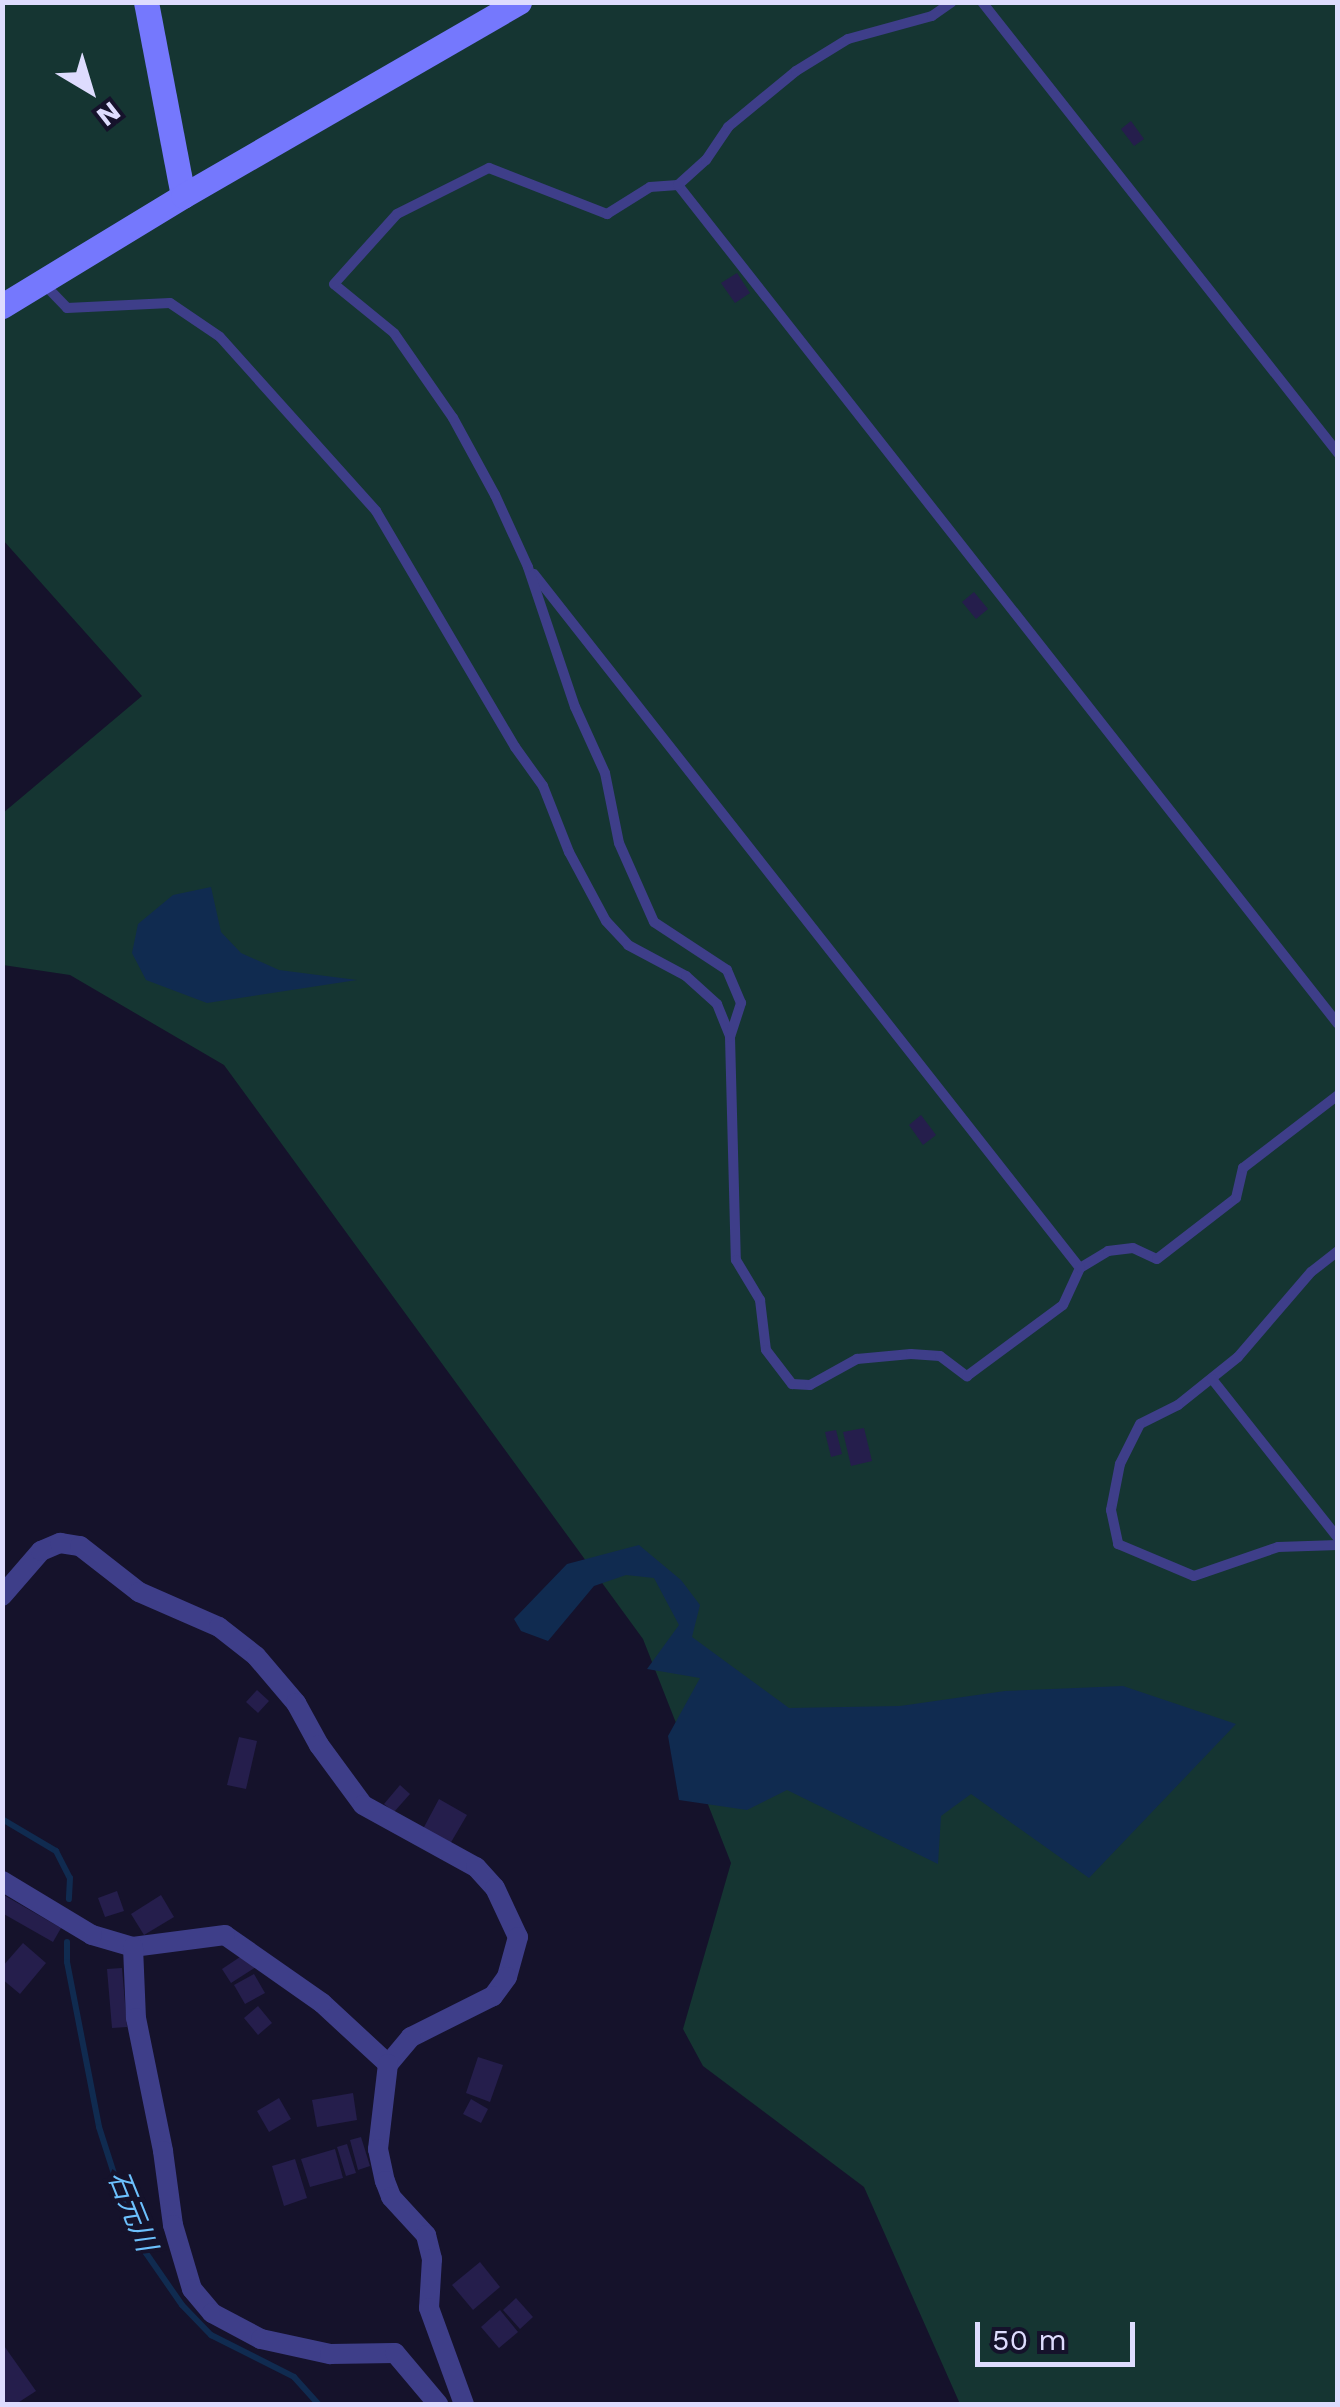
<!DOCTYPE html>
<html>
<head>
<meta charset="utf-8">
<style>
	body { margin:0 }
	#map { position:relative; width:1340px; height:2407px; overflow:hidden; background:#15122b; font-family:"Work Sans","Noto Sans JP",sans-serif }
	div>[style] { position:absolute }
	.green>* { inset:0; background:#153532 }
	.water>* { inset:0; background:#102b50 }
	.stream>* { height:6px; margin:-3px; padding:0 3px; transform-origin:3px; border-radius:3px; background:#102b50 }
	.building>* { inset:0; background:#251e4c }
	.lane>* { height:10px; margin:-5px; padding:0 5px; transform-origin:5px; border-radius:5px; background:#3e3e89 }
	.street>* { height:20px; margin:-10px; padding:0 10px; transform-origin:10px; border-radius:10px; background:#3e3e89 }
	.secondary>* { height:25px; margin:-12.5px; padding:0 12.5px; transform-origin:12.5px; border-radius:12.5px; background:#7578fd }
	span { translate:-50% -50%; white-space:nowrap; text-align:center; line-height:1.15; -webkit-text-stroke:8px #15122b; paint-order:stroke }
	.water-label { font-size:28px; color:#6cc0fd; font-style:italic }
	.frame { position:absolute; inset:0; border:5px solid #dedcfe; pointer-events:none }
	.north { position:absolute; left:40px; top:40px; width:100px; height:100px; -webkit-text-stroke:8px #15122b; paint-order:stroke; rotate:142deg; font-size:28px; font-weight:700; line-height:40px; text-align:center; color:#dedcfe }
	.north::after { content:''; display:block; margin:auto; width:35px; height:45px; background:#dedcfe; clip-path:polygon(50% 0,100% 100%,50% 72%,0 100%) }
	.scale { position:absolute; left:975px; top:2322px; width:160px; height:45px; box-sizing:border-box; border:5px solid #dedcfe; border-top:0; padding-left:12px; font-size:30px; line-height:35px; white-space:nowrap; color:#dedcfe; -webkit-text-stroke:8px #15122b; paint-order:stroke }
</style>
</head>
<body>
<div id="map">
	<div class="green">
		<i style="clip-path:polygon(3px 3px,1337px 3px,1337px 2404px,960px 2404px,864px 2187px,703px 2066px,683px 2029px,731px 1863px,643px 1639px,224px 1065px,70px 975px,3px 965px,3px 813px,142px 696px,3px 540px)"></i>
	</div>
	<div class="water">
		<i style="clip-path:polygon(211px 887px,221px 932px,241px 953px,279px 970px,357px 980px,207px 1003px,146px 980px,132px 953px,138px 924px,173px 895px)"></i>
		<i style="clip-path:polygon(639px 1545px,681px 1580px,700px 1605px,692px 1637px,789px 1708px,900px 1706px,1005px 1691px,1123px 1686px,1236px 1724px,1089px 1878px,971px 1794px,941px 1816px,938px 1864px,787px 1790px,747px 1810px,679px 1800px,668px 1736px,700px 1678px,647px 1669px,679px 1625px,654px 1578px,626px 1575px,594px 1586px,548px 1641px,521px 1631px,514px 1619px,567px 1564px)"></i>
	</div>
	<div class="stream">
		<i style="left:2px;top:1819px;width:63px;rotate:30.7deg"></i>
		<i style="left:56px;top:1851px;width:30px;rotate:63deg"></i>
		<i style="left:70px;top:1878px;width:21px;rotate:93deg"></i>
		<i style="left:67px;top:1942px;width:20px;rotate:90deg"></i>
		<i style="left:67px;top:1962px;width:168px;rotate:79deg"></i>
		<i style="left:99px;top:2127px;width:88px;rotate:72.2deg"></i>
		<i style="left:126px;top:2211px;width:47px;rotate:64.5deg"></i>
		<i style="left:146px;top:2253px;width:63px;rotate:55.3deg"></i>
		<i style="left:182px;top:2305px;width:42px;rotate:46deg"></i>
		<i style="left:211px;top:2335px;width:93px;rotate:26.8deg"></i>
		<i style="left:294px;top:2377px;width:36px;rotate:48deg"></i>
	</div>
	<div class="building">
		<i style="clip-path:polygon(1131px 121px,1144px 139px,1134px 146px,1121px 129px)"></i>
		<i style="clip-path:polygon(737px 273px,750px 293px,735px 303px,721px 283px)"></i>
		<i style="clip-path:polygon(974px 592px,988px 609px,976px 619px,962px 602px)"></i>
		<i style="clip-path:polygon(921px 1115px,936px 1135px,923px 1145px,909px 1125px)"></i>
		<i style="clip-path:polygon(864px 1428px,872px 1461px,851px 1466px,843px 1432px)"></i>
		<i style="clip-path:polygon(836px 1430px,842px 1454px,831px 1457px,825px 1432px)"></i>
		<i style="clip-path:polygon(257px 1690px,269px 1701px,258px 1713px,246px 1702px)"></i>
		<i style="clip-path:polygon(239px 1737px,257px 1741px,246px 1789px,227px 1785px)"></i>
		<i style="clip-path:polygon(400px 1785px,410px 1794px,394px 1812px,384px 1804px)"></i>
		<i style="clip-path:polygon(439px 1799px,467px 1815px,450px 1844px,423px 1829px)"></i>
		<i style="clip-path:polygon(117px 1891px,124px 1911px,105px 1917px,98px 1898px)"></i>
		<i style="clip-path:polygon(2px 1894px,61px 1928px,53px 1942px,2px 1913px)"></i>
		<i style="clip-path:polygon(161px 1895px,174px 1917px,144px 1935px,131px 1914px)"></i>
		<i style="clip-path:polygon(23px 1943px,46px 1963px,20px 1994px,2px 1979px,2px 1967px)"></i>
		<i style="clip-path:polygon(246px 1953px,256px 1967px,231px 1983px,222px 1969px)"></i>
		<i style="clip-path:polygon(122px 1968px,127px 2027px,112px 2028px,107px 1969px)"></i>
		<i style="clip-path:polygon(254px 1974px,265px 1993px,245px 2004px,234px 1985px)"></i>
		<i style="clip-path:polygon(258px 2006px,272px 2023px,258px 2035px,244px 2018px)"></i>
		<i style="clip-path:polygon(478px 2057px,503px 2065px,490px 2102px,466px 2093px)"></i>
		<i style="clip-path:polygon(353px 2093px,357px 2120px,317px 2127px,312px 2100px)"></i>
		<i style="clip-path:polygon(279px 2098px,291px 2119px,269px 2132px,257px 2111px)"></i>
		<i style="clip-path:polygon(471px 2099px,488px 2109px,481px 2123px,463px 2114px)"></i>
		<i style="clip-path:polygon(361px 2137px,370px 2166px,358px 2170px,350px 2140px)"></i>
		<i style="clip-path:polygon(347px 2144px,356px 2173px,346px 2176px,337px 2147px)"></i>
		<i style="clip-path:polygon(335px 2149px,343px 2178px,310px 2187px,301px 2159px)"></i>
		<i style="clip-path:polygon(295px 2159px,307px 2198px,284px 2206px,272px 2166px)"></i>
		<i style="clip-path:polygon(480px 2262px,500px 2287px,473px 2310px,452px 2285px)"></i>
		<i style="clip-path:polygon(516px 2298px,533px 2317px,520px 2329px,503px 2310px)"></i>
		<i style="clip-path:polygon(500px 2310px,518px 2332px,499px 2348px,481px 2327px)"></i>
		<i style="clip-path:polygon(2px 2343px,36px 2391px,16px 2404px,2px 2404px)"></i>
	</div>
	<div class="lane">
		<i style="left:982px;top:2px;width:575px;rotate:51.71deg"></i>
		<i style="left:678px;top:185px;width:1067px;rotate:51.81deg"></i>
		<i style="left:44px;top:284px;width:33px;rotate:46deg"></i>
		<i style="left:67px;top:308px;width:103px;rotate:-2.8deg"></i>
		<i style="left:170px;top:303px;width:60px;rotate:34.2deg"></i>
		<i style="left:220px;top:337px;width:234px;rotate:48.1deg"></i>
		<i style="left:376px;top:511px;width:274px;rotate:59.5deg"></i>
		<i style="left:515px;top:747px;width:48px;rotate:54.3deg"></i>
		<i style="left:543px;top:786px;width:71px;rotate:68.5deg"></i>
		<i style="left:569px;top:852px;width:78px;rotate:61.8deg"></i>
		<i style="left:606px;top:921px;width:33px;rotate:47deg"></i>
		<i style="left:628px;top:945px;width:66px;rotate:28.1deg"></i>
		<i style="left:686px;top:976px;width:42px;rotate:42.1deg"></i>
		<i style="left:717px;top:1004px;width:35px;rotate:68deg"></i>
		<i style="left:730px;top:1037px;width:223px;rotate:88.5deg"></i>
		<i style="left:736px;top:1260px;width:47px;rotate:59deg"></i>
		<i style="left:760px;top:1300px;width:50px;rotate:83.2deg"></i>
		<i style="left:766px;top:1350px;width:43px;rotate:52.6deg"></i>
		<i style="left:792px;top:1384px;width:18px;rotate:3deg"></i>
		<i style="left:810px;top:1385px;width:54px;rotate:-29deg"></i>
		<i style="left:857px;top:1359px;width:54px;rotate:-5.3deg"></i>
		<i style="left:911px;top:1354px;width:29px;rotate:4deg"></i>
		<i style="left:940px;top:1356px;width:34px;rotate:37deg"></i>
		<i style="left:967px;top:1376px;width:119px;rotate:-36.5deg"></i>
		<i style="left:1063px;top:1305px;width:41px;rotate:-65.3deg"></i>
		<i style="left:1080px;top:1268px;width:33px;rotate:-31deg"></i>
		<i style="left:1108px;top:1251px;width:25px;rotate:-7deg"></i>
		<i style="left:1133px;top:1248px;width:26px;rotate:25deg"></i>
		<i style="left:1157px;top:1259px;width:100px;rotate:-37.7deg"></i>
		<i style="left:1236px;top:1198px;width:31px;rotate:-77deg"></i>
		<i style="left:1243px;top:1168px;width:120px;rotate:-37.5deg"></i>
		<i style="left:534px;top:574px;width:883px;rotate:51.81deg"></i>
		<i style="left:730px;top:1037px;width:36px;rotate:-72deg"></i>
		<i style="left:741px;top:1003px;width:36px;rotate:-113deg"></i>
		<i style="left:727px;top:970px;width:87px;rotate:-146.7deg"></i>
		<i style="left:654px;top:922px;width:86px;rotate:-113.9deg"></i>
		<i style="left:619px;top:843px;width:71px;rotate:-101.3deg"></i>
		<i style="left:605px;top:773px;width:72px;rotate:-114.4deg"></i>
		<i style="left:575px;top:707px;width:148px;rotate:-108.6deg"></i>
		<i style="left:528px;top:567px;width:79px;rotate:-114.6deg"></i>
		<i style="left:495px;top:495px;width:88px;rotate:-118.6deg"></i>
		<i style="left:453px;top:418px;width:103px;rotate:-124.8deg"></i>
		<i style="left:394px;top:333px;width:77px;rotate:-140.8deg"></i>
		<i style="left:334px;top:284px;width:94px;rotate:-48deg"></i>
		<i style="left:397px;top:214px;width:103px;rotate:-26.6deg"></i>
		<i style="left:489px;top:168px;width:127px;rotate:21.3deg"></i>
		<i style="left:607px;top:214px;width:51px;rotate:-32.1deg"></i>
		<i style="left:650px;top:187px;width:28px;rotate:-4deg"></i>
		<i style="left:678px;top:185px;width:38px;rotate:-42deg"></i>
		<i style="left:706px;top:160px;width:40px;rotate:-56deg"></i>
		<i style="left:728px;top:127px;width:88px;rotate:-39.5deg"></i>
		<i style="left:796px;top:71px;width:61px;rotate:-31.6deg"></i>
		<i style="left:848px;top:39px;width:87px;rotate:-15.3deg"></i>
		<i style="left:932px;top:16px;width:24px;rotate:-35deg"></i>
		<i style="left:1338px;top:1251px;width:34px;rotate:142deg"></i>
		<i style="left:1311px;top:1272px;width:112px;rotate:130.7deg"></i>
		<i style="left:1238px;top:1357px;width:77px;rotate:141.3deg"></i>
		<i style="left:1178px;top:1405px;width:42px;rotate:153.4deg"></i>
		<i style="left:1140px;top:1424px;width:45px;rotate:116.6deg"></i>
		<i style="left:1120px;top:1464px;width:47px;rotate:101.1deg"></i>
		<i style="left:1111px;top:1510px;width:35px;rotate:78deg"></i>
		<i style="left:1118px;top:1544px;width:82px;rotate:22.8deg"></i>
		<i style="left:1194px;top:1576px;width:89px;rotate:-19deg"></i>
		<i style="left:1278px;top:1547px;width:60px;rotate:-1.9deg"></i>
		<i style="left:1212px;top:1379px;width:203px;rotate:51.6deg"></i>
	</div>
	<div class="street">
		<i style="left:2px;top:1596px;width:60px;rotate:-49.1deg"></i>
		<i style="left:41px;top:1551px;width:21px;rotate:-23deg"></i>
		<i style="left:60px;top:1543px;width:20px;rotate:9deg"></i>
		<i style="left:80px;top:1546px;width:75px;rotate:37.9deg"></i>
		<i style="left:139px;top:1592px;width:87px;rotate:23.6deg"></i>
		<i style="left:219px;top:1627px;width:47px;rotate:38.1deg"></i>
		<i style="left:256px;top:1656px;width:62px;rotate:49.6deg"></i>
		<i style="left:296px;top:1703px;width:48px;rotate:61.3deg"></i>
		<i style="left:319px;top:1745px;width:74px;rotate:53.7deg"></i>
		<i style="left:363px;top:1805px;width:129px;rotate:28.8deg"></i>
		<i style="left:476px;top:1867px;width:28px;rotate:48deg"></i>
		<i style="left:495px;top:1888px;width:54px;rotate:64.9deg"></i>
		<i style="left:518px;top:1937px;width:41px;rotate:105.4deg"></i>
		<i style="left:507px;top:1977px;width:24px;rotate:126deg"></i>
		<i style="left:493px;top:1996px;width:92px;rotate:153.4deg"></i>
		<i style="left:411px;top:2037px;width:35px;rotate:130deg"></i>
		<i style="left:388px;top:2064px;width:90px;rotate:-137.3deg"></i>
		<i style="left:322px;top:2003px;width:118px;rotate:-145deg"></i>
		<i style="left:225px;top:1935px;width:93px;rotate:172.6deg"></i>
		<i style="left:133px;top:1947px;width:43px;rotate:-163.7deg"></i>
		<i style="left:92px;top:1935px;width:105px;rotate:-149deg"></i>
		<i style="left:133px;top:1947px;width:71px;rotate:87.6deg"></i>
		<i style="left:136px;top:2018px;width:136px;rotate:78.5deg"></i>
		<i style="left:163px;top:2151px;width:75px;rotate:82.3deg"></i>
		<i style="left:173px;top:2225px;width:67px;rotate:73.5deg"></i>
		<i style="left:192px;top:2289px;width:31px;rotate:50deg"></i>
		<i style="left:212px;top:2313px;width:55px;rotate:28deg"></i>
		<i style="left:261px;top:2339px;width:71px;rotate:12.3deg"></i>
		<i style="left:330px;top:2354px;width:65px;rotate:-0.9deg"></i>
		<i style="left:395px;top:2353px;width:67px;rotate:49.9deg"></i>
		<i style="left:388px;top:2064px;width:86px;rotate:96.7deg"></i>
		<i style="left:378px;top:2149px;width:33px;rotate:78deg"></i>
		<i style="left:385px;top:2181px;width:17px;rotate:69deg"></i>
		<i style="left:391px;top:2197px;width:52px;rotate:47.4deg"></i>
		<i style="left:426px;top:2235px;width:25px;rotate:76deg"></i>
		<i style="left:432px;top:2259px;width:49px;rotate:93.5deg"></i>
		<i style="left:429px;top:2308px;width:102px;rotate:70deg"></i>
	</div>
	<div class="secondary">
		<i style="left:146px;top:2px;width:197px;rotate:79.2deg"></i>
		<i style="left:2px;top:306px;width:212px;rotate:-31.3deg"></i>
		<i style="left:183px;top:196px;width:388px;rotate:-30deg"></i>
	</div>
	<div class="water-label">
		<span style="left:132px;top:2211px;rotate:68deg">石元川</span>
	</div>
	<div class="frame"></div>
	<div class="north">N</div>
	<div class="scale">50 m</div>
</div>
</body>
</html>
